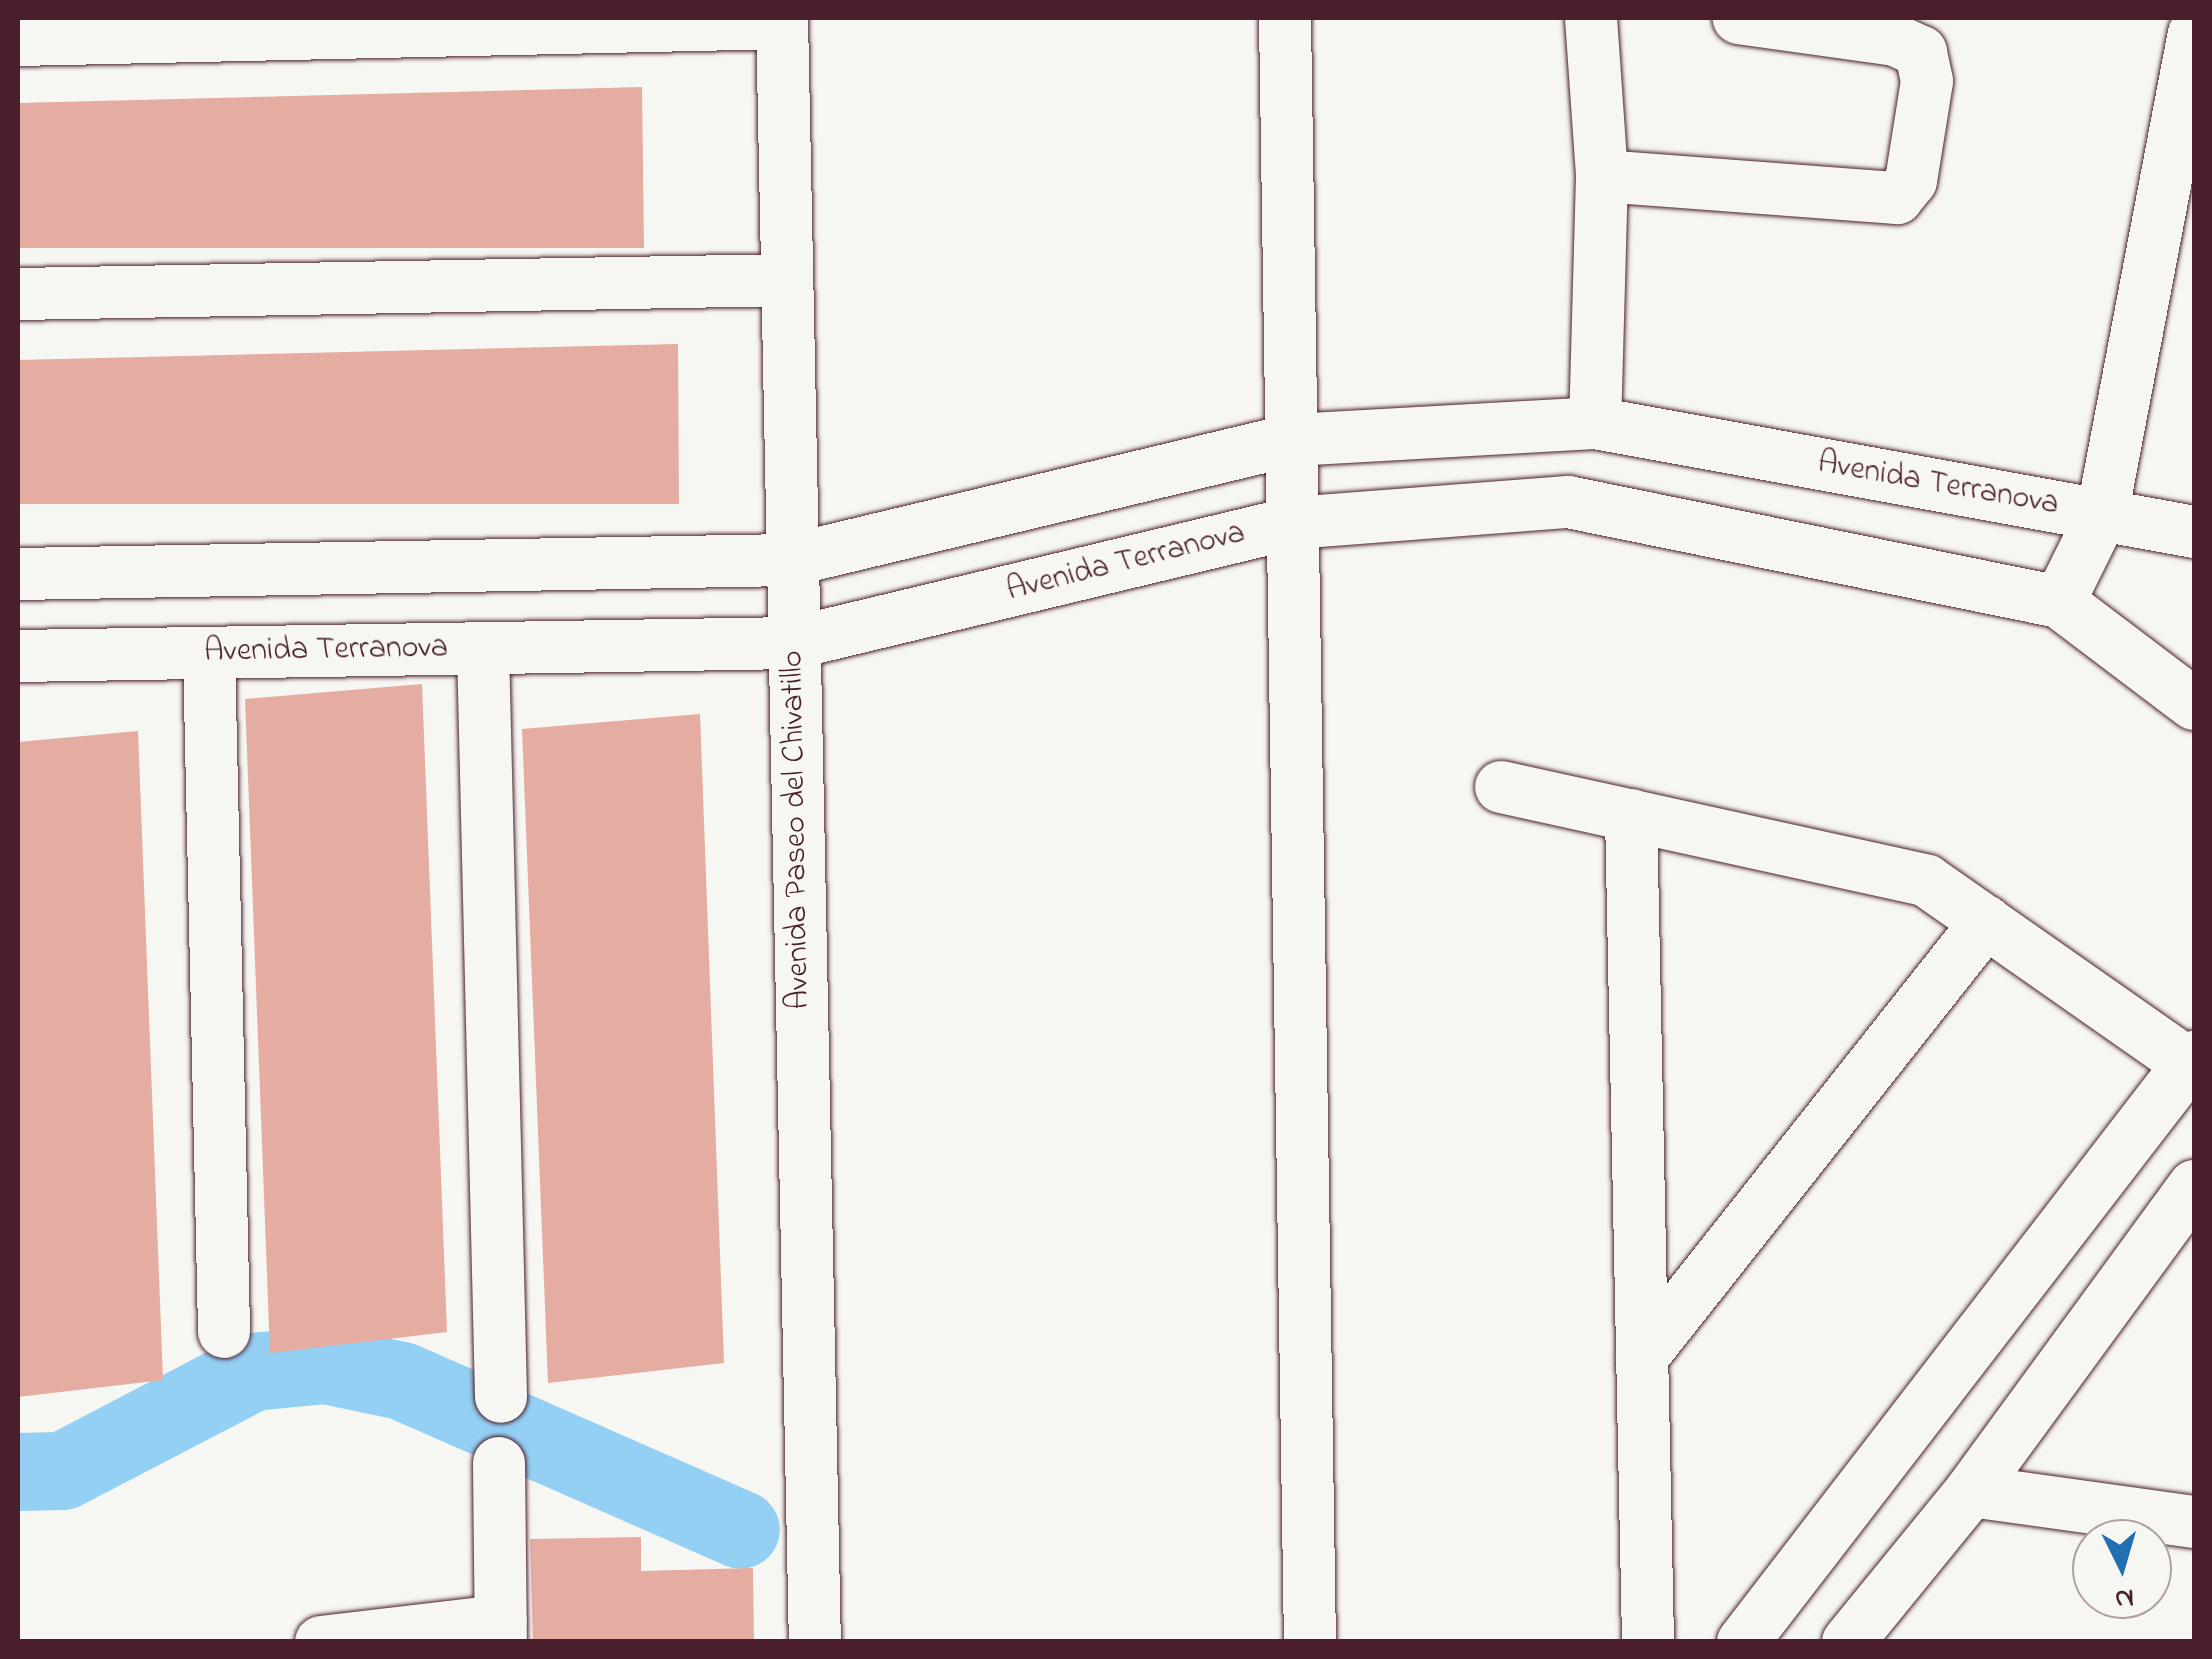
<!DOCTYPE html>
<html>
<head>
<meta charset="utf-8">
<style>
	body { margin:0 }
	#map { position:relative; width:2212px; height:1659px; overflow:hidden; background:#f6f6f2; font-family:"Indie Flower",sans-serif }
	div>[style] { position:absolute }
	.river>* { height:78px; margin:-39px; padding:0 39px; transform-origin:39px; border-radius:39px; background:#94cff4 }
	.building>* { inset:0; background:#e5aca1 }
	.roads { filter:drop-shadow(0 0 2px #4a1f2b) drop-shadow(0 0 2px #4a1f2b) }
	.minor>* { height:52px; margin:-26px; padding:0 26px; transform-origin:26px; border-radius:26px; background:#f6f6f2 }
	span { translate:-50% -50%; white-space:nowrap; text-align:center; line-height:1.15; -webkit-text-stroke:9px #f6f6f2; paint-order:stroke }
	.street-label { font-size:32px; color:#4a1f2b }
	.frame { position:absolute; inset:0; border:20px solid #4a1f2b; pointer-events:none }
	.north { position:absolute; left:2072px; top:1519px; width:100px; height:100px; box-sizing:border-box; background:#f6f6f2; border:2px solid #b1a0a2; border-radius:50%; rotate:175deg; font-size:28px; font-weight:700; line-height:40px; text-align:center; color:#4a1f2b }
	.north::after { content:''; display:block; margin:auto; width:35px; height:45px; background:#1f6fb2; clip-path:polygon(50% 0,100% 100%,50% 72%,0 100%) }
</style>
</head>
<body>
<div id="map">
	<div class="river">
		<i style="left:18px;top:1472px;width:45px;rotate:-1.3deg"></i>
		<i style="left:63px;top:1471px;width:214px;rotate:-27.5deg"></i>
		<i style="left:253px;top:1372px;width:73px;rotate:-5.5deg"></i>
		<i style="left:326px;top:1365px;width:78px;rotate:11.9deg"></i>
		<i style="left:402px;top:1381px;width:370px;rotate:23.7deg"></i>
	</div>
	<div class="building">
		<i style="clip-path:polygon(642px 87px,644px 248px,18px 248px,18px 103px)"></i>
		<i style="clip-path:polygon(678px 344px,679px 504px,18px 504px,18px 360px)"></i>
		<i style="clip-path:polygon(422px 684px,447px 1332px,270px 1353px,245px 699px)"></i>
		<i style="clip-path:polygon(700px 714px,724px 1363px,548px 1383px,522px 729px)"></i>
		<i style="clip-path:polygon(138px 731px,163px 1380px,18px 1397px,18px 742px)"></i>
		<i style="clip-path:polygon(641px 1537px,641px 1571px,753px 1568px,754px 1642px,533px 1642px,530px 1539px)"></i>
	</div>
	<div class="roads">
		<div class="minor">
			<i style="left:782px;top:18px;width:1624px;rotate:88.84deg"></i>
			<i style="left:1285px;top:18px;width:1624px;rotate:89.12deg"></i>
			<i style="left:1591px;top:18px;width:158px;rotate:86deg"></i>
			<i style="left:1602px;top:176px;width:247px;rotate:91.6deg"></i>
			<i style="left:18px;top:40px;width:764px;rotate:-1.27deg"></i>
			<i style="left:1602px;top:176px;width:296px;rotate:4.3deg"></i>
			<i style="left:1897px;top:198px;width:22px;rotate:-51deg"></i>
			<i style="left:1911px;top:181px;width:101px;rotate:-80.9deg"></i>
			<i style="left:1927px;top:81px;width:30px;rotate:-102deg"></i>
			<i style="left:1921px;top:52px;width:29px;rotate:-155deg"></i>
			<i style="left:1895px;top:40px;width:158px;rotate:-172deg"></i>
			<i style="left:18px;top:294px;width:768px;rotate:-1.04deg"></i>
			<i style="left:18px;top:574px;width:773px;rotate:-1.04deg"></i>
			<i style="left:791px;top:560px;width:515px;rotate:-13.47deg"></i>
			<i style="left:1292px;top:440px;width:303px;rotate:-3.2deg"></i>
			<i style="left:1595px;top:423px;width:609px;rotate:10.31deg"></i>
			<i style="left:2059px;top:602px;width:97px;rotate:-63.7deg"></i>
			<i style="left:2102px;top:515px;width:490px;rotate:-79.2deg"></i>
			<i style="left:483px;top:649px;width:748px;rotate:88.62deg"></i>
			<i style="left:209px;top:653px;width:679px;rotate:88.73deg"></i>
			<i style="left:18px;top:656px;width:775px;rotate:-0.96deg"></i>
			<i style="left:793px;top:643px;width:514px;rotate:-13.5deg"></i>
			<i style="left:1293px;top:523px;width:276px;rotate:-4.4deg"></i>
			<i style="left:1568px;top:502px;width:501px;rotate:11.51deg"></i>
			<i style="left:2059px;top:602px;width:169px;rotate:37.1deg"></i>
			<i style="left:1501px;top:787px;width:436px;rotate:12.4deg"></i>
			<i style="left:1927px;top:881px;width:326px;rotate:35deg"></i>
			<i style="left:1631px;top:815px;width:827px;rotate:88.82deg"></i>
			<i style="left:1642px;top:1357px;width:555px;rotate:-51.66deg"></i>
			<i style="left:499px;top:1463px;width:179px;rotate:89.4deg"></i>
			<i style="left:1971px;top:1491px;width:225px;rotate:7.9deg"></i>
			<i style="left:321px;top:1642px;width:181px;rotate:-6.7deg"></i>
			<i style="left:1743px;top:1642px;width:739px;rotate:-52.37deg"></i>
			<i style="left:1848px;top:1642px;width:195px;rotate:-50.8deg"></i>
			<i style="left:1971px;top:1491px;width:378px;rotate:-53.8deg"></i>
		</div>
	</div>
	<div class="street-label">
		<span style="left:1938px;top:485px;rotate:10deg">Avenida Terranova</span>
		<span style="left:1126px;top:563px;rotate:-14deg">Avenida Terranova</span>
		<span style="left:326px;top:651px;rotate:-1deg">Avenida Terranova</span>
		<span style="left:797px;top:830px;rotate:-91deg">Avenida Paseo del Chivatillo</span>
	</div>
	<div class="frame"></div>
	<div class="north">N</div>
</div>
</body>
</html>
